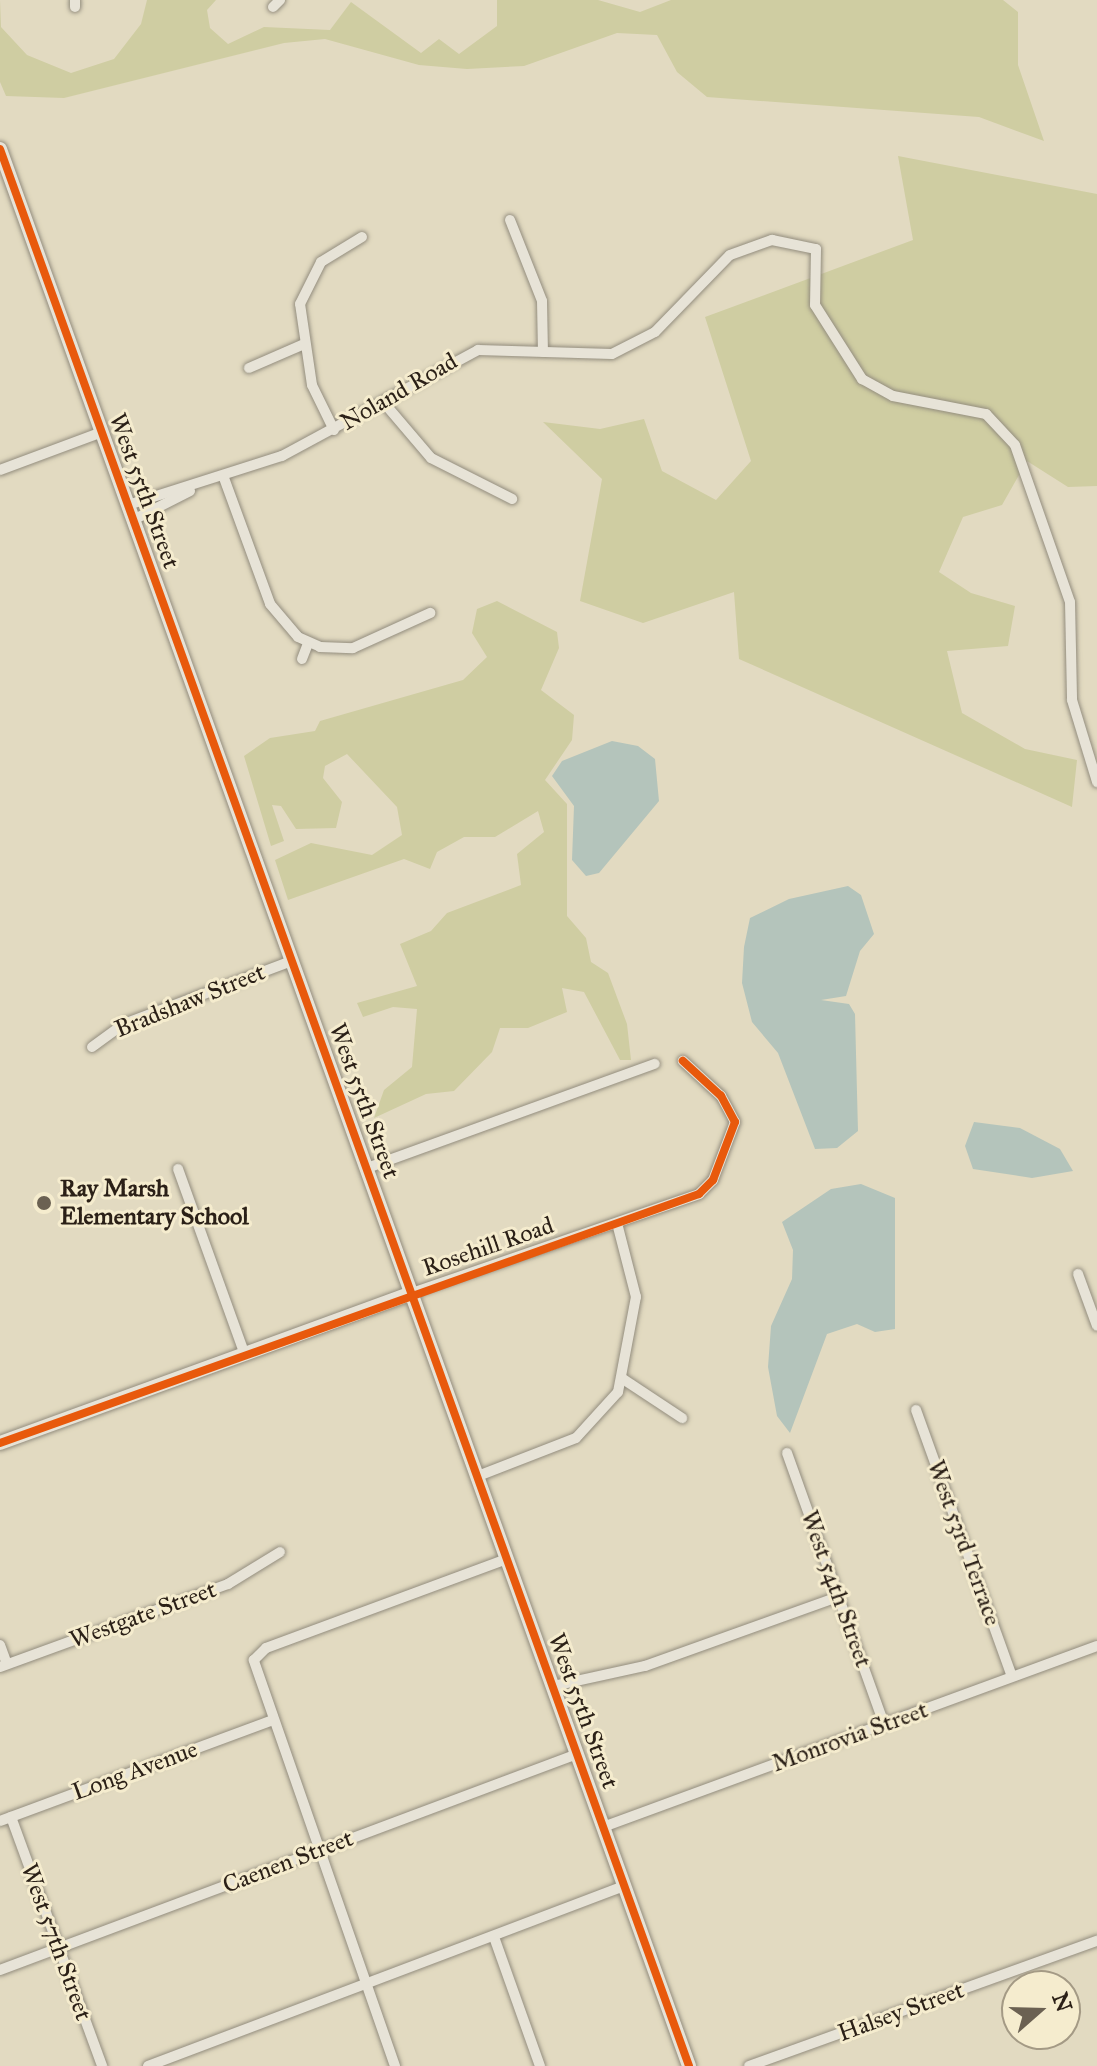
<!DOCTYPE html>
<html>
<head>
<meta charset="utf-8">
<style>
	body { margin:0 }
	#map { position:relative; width:1097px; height:2066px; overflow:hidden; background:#e2dac1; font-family:"IM FELL Great Primer",serif }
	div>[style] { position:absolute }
	.green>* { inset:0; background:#cfcda2 }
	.water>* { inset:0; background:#b4c4bb }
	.roads { filter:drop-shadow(0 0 2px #938d7e) drop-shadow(0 0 2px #938d7e) }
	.street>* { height:10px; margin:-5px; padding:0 5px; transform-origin:5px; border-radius:5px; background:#e7e3d7 }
	.secondary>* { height:14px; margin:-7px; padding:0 7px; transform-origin:7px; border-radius:7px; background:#e7e3d7 }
	.cycleway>* { height:8px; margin:-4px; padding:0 4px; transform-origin:4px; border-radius:4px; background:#e8590c }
	.dots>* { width:22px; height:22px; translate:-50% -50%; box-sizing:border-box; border:4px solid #f5ecce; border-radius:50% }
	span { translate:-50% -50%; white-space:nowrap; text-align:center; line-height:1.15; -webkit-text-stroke:6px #f5ecce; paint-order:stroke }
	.street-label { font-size:24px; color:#2b2017 }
	.poi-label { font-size:24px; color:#2b2017; font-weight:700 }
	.left { translate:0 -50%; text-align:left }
	.north { position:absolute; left:1001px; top:1970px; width:80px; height:80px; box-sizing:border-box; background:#f5ecce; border:2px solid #a49a85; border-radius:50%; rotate:70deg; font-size:22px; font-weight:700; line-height:32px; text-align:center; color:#2b2017 }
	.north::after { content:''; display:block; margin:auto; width:28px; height:36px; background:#6b6152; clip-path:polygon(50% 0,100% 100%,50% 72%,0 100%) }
</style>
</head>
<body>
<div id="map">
	<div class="green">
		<i style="clip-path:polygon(0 0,1px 27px,27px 55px,71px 73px,114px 59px,141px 24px,147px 0,216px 0,207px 10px,210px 28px,228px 44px,264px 27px,330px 30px,351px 2px,421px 53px,439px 39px,459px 54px,497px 26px,497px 0,598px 0,640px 12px,671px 0,1003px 0,1018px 12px,1018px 65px,1044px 141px,979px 117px,707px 97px,677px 72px,657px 35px,617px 33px,524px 66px,467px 69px,419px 65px,325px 39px,284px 43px,64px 98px,6px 96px,0 82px)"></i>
		<i style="clip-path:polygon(898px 156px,1097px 194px,1097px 486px,1068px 487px,1027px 461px,1002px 505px,963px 517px,939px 572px,971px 593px,1015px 606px,1008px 646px,947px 651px,962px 713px,1025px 749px,1077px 760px,1072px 807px,739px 659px,734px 592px,643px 623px,580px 601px,602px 479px,543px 422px,600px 429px,644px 419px,662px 471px,716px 500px,751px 461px,705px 317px,913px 240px)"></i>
		<i style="clip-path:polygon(497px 601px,557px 632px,559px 648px,541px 690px,574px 715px,572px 740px,545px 780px,567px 804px,567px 916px,586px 938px,591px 962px,608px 973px,627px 1024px,631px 1060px,620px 1060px,584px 992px,562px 988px,567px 1012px,528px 1028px,500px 1028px,492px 1052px,454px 1091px,426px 1094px,374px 1118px,384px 1090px,412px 1067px,417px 1009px,393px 1007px,363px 1017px,357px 1003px,417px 986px,400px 944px,431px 931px,447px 913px,521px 885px,517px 854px,544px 832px,538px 811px,495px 837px,464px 837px,437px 852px,430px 869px,404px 859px,288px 900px,275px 860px,311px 843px,372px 855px,402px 835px,397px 807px,347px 754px,325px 766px,323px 778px,342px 802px,336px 828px,296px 829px,281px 806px,272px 805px,284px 841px,271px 846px,244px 756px,270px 738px,315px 731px,320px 721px,463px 680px,487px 657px,472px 633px,477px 609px)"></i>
	</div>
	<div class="water">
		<i style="clip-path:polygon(612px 741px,638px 746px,655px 759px,659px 801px,599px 873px,586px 876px,572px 860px,574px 806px,552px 776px,562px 761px)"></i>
		<i style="clip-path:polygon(848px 886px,861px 895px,874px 934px,860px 951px,846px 996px,821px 1000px,849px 1004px,855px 1014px,858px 1131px,837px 1148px,815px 1149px,778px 1053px,752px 1022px,742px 983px,744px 947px,750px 918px,789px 899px)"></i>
		<i style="clip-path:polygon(974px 1122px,1020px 1128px,1060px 1149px,1073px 1171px,1032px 1178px,973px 1169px,965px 1146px)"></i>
		<i style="clip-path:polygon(861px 1184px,895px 1198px,895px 1329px,875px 1332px,857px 1324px,827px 1334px,790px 1433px,777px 1416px,768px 1367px,771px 1326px,792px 1279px,793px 1250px,782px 1222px,831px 1189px)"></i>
	</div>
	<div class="roads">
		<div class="street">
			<i style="left:75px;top:0;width:7px;rotate:90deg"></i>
			<i style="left:273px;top:7px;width:10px;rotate:-45deg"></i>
			<i style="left:510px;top:220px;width:87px;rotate:68.4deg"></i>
			<i style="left:542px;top:301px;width:51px;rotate:88.9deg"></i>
			<i style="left:249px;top:368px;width:58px;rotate:-23.5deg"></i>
			<i style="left:385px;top:404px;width:71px;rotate:49.6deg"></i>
			<i style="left:431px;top:458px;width:91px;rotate:26.8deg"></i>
			<i style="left:334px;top:430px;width:50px;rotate:-116.1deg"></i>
			<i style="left:312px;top:385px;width:82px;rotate:-98.4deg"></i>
			<i style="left:300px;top:304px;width:47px;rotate:-63.4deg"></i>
			<i style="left:321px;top:262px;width:48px;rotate:-31.4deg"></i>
			<i style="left:0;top:470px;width:109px;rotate:-20.4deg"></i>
			<i style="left:224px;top:478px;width:134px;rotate:69.9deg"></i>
			<i style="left:270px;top:604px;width:43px;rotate:49.7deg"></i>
			<i style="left:298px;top:637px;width:24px;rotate:24deg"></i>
			<i style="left:320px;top:647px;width:33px;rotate:2deg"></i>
			<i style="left:353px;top:648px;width:85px;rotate:-24.4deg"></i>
			<i style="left:128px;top:505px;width:162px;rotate:-17.7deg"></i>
			<i style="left:282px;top:456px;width:223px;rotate:-28.4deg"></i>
			<i style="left:478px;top:350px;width:134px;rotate:1.7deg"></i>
			<i style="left:612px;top:354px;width:48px;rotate:-27.1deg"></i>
			<i style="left:655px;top:332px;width:107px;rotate:-45.8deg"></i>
			<i style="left:730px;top:255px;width:45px;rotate:-19.7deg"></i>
			<i style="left:772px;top:240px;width:45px;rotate:11.6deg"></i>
			<i style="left:816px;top:249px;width:56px;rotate:91deg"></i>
			<i style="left:815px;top:305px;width:88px;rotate:57.6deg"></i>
			<i style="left:862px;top:379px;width:35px;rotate:29deg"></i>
			<i style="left:893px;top:396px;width:95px;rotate:11deg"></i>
			<i style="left:986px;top:414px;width:42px;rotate:46.9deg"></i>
			<i style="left:1015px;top:445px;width:166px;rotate:70.7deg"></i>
			<i style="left:1070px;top:602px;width:98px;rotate:88.8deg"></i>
			<i style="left:1072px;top:700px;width:86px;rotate:73deg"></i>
			<i style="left:133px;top:520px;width:64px;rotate:-27deg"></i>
			<i style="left:302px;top:659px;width:17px;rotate:-69deg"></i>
			<i style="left:92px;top:1047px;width:39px;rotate:-36deg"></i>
			<i style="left:124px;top:1024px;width:179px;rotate:-20.6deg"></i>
			<i style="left:367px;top:1168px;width:306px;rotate:-19.9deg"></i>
			<i style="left:178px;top:1169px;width:195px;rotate:70.2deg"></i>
			<i style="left:1078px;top:1274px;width:55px;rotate:69.9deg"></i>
			<i style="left:412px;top:1293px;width:304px;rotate:-19deg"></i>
			<i style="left:699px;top:1194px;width:20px;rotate:-45deg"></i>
			<i style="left:713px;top:1180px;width:62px;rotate:-69.2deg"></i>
			<i style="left:735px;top:1122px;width:30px;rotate:-118deg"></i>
			<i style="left:721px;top:1096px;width:52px;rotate:-137.4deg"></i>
			<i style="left:623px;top:1379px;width:71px;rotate:33.5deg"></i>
			<i style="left:916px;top:1410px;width:283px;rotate:70.2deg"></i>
			<i style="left:787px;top:1453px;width:288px;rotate:70.3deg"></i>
			<i style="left:478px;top:1476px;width:105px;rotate:-21.2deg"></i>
			<i style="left:576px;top:1438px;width:62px;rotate:-47.6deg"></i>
			<i style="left:618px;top:1392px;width:97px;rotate:-79.3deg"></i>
			<i style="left:636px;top:1297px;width:76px;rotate:-104.4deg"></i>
			<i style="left:0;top:1645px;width:20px;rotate:70deg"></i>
			<i style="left:0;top:1667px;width:243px;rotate:-20deg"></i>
			<i style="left:228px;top:1584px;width:61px;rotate:-31.6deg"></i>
			<i style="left:553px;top:1686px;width:94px;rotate:-12.3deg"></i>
			<i style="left:645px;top:1666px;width:205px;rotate:-19.7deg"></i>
			<i style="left:11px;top:1817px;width:265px;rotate:69.9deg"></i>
			<i style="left:0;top:1821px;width:289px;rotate:-20.3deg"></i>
			<i style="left:603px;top:1827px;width:526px;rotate:-20.12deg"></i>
			<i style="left:494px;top:1937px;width:137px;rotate:70.4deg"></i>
			<i style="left:0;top:1970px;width:616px;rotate:-20.52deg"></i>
			<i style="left:148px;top:2066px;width:509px;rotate:-20.71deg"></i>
			<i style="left:395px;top:2066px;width:430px;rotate:-109.2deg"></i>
			<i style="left:254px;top:1660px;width:17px;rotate:-45deg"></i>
			<i style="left:266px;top:1648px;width:257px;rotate:-20.3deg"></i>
			<i style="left:749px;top:2066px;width:370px;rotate:-19.8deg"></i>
		</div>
		<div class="secondary">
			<i style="left:0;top:149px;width:2037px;rotate:70.23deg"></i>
			<i style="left:0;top:1443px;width:438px;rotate:-20deg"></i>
		</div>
	</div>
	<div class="cycleway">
		<i style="left:0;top:149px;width:2037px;rotate:70.23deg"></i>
		<i style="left:0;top:1443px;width:742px;rotate:-19.61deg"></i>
		<i style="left:699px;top:1194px;width:20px;rotate:-45deg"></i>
		<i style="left:713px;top:1180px;width:62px;rotate:-69.2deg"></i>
		<i style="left:735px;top:1122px;width:30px;rotate:-118deg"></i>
		<i style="left:721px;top:1096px;width:52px;rotate:-137.4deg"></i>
	</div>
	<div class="dots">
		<i style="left:44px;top:1203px;background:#6b6152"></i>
	</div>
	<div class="street-label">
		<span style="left:399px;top:392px;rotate:-30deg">Noland Road</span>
		<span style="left:144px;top:491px;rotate:70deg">West 55th Street</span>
		<span style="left:190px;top:1001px;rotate:-22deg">Bradshaw Street</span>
		<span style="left:364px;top:1101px;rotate:70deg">West 55th Street</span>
		<span style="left:488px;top:1247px;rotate:-19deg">Rosehill Road</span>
		<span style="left:964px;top:1543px;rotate:70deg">West 53rd Terrace</span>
		<span style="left:836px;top:1589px;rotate:70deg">West 54th Street</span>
		<span style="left:143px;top:1615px;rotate:-20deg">Westgate Street</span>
		<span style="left:583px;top:1711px;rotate:70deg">West 55th Street</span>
		<span style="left:850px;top:1737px;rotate:-20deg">Monrovia Street</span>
		<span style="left:135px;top:1771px;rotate:-20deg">Long Avenue</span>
		<span style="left:288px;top:1862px;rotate:-21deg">Caenen Street</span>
		<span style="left:56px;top:1942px;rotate:70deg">West 57th Street</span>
		<span style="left:901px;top:2012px;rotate:-20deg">Halsey Street</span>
	</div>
	<div class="poi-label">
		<span class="left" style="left:60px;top:1203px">Ray Marsh<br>Elementary School</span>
	</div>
	<div class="north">N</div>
</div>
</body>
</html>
